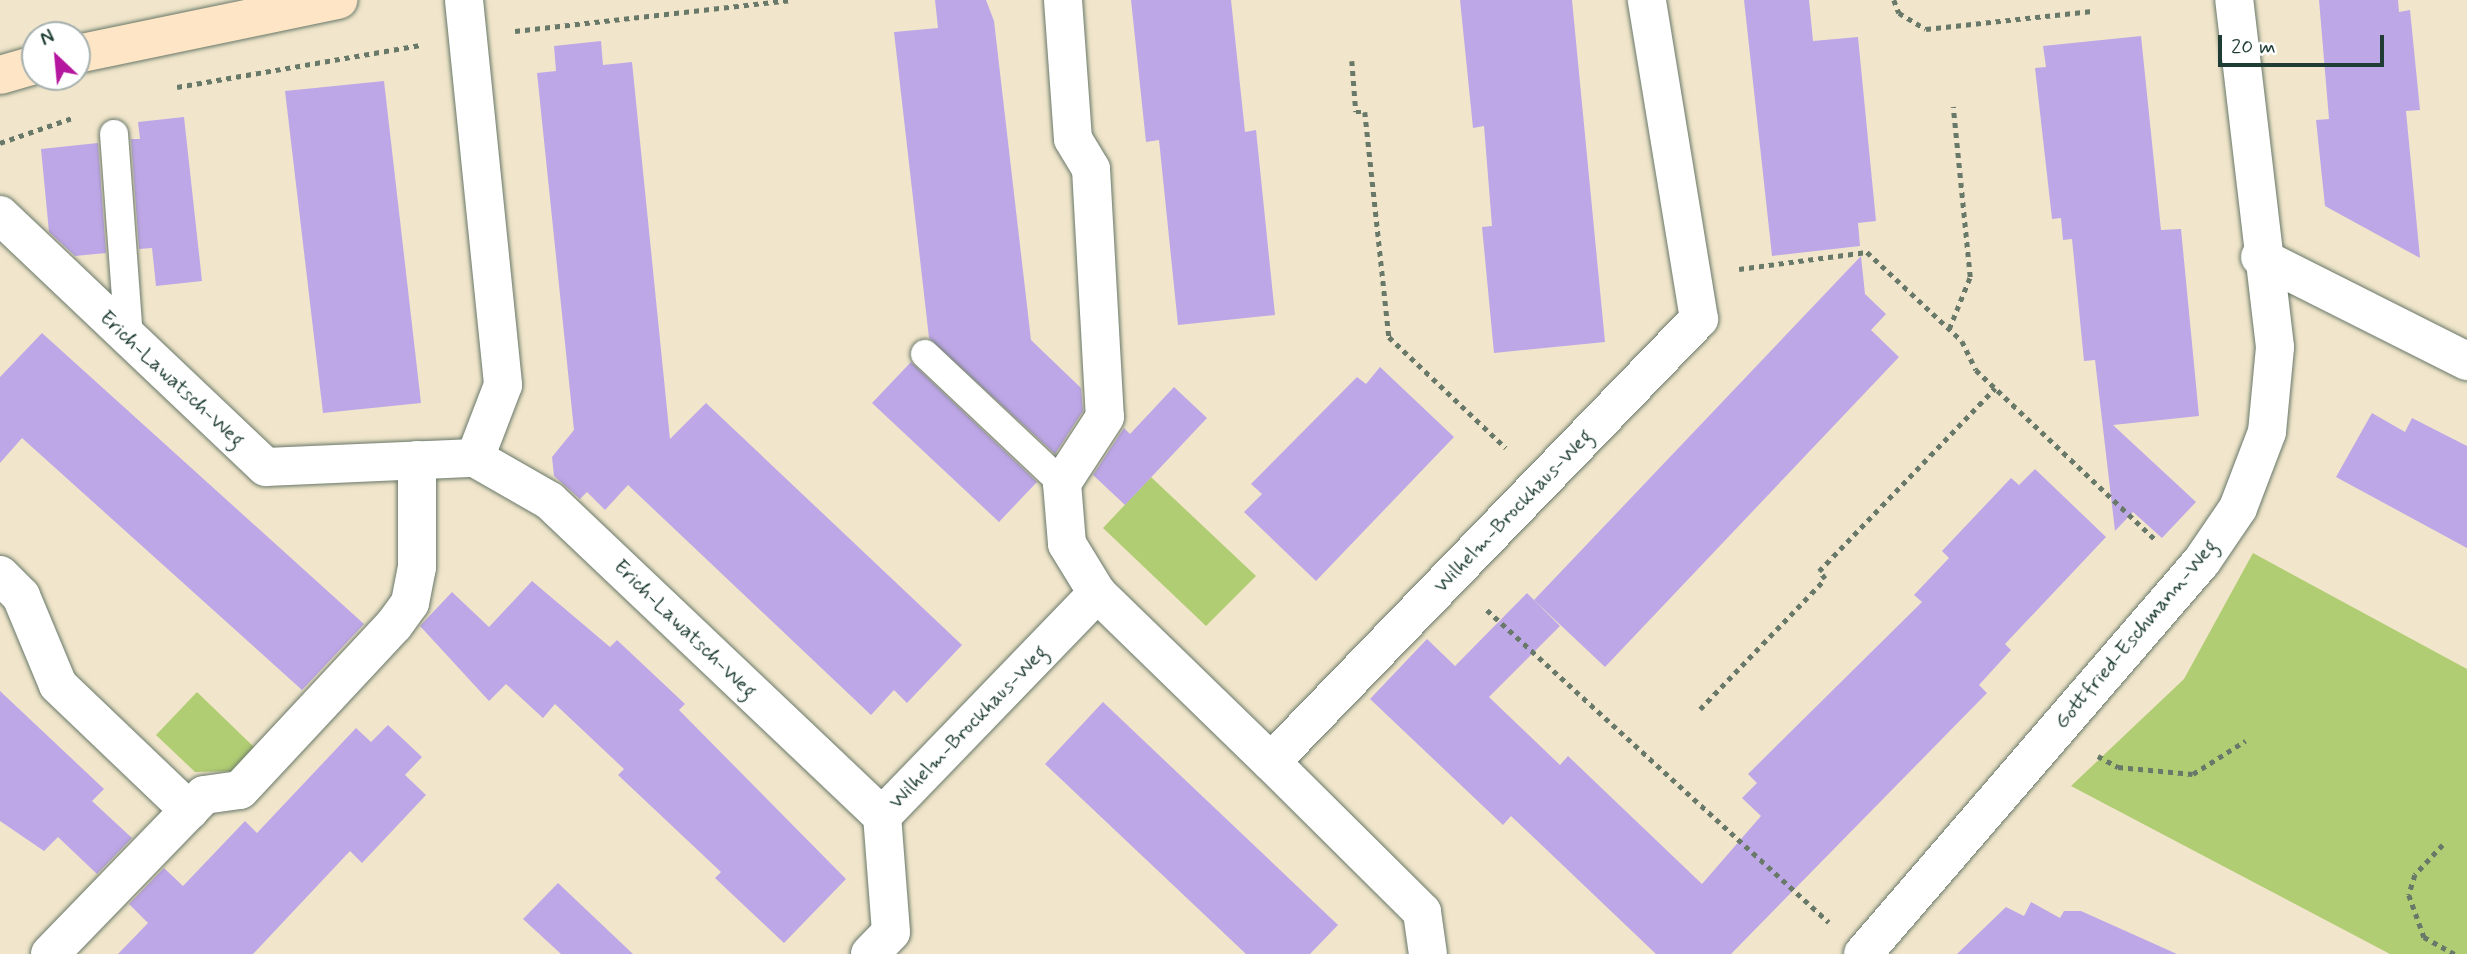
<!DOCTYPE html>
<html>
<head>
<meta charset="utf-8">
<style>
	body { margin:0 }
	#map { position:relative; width:2467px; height:954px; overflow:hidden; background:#f1e6cb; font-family:Mynerve,sans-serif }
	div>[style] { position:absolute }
	.green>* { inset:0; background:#b1cd73 }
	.building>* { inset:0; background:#bea7e7 }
	.path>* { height:4.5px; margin-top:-2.25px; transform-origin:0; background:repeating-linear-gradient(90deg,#687869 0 5px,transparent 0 10px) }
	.roads { filter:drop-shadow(0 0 2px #687869) drop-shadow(0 0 2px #687869) }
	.service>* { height:28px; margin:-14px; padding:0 14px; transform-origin:14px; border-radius:14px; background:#fff }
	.minor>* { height:38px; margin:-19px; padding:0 19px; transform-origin:19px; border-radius:19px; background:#fff }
	.secondary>* { height:38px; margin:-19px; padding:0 19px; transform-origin:19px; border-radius:19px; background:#fde5c5 }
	span { translate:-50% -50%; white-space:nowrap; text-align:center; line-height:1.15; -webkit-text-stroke:5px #fff; paint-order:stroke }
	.street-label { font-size:21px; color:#1f3d34 }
	.north { position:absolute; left:21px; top:21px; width:70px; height:70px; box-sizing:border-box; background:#fff; border:2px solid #a5b1ae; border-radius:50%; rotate:334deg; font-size:19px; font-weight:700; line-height:28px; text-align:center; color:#1f3d34 }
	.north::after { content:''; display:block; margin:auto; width:24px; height:32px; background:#b5179e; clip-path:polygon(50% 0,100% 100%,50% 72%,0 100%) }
	.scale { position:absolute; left:2218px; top:35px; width:166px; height:32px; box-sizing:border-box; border:4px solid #1f3d34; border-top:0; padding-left:9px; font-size:21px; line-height:24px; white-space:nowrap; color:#1f3d34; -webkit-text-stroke:5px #fff; paint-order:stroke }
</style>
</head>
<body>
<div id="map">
	<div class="green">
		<i style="clip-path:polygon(1151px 477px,1256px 576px,1206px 626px,1103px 528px)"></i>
		<i style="clip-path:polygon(2253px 553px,2467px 669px,2467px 954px,2390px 954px,2071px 786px,2184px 679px)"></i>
		<i style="clip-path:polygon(197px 692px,256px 749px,236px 771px,195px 772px,156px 735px)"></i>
	</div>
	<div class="building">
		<i style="clip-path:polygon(935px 0,986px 0,994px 21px,1031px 340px,1081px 388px,1083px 411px,1055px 454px,929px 338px,894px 32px,938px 28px)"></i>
		<i style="clip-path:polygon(1131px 0,1231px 0,1245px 132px,1256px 130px,1275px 315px,1178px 325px,1159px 140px,1146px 142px)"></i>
		<i style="clip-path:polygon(1460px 0,1572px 0,1605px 342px,1494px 353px,1482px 227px,1492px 226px,1484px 126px,1473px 128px)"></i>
		<i style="clip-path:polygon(1744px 0,1809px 0,1813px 41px,1858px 37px,1876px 221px,1858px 223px,1860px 246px,1772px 256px)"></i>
		<i style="clip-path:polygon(2319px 0,2398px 0,2399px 12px,2410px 10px,2420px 110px,2406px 111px,2420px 258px,2325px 206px,2316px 120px,2329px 119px)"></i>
		<i style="clip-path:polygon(2141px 36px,2161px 230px,2181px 229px,2199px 416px,2113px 425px,2196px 502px,2162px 538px,2133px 512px,2115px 531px,2095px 360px,2084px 361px,2072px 239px,2063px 240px,2061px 218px,2052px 219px,2035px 68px,2046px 67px,2043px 46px)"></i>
		<i style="clip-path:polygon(601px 41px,603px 65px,632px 62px,670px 439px,706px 403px,962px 645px,907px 703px,894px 690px,871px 715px,628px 485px,605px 510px,587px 492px,580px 499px,554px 476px,552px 457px,574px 430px,537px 73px,556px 71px,554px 46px)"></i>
		<i style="clip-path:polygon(384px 81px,421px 403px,323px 413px,285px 91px)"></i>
		<i style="clip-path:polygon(184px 117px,202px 281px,156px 286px,152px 248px,139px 249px,131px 139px,140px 139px,138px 122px)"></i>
		<i style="clip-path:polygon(98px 143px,106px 253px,75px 256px,49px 232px,41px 149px)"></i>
		<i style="clip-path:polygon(1861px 256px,1865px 294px,1886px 314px,1871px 330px,1899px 357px,1605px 667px,1534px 600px)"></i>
		<i style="clip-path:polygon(42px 333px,364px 624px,302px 690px,22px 438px,0 463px,0 377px)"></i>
		<i style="clip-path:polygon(911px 362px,1037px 482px,999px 522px,872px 403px)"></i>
		<i style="clip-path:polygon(1380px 367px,1454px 437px,1316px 581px,1244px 512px,1262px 494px,1251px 484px,1357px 377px,1366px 384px)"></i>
		<i style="clip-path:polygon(1174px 387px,1207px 418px,1125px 505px,1093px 475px,1124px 428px,1130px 434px)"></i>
		<i style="clip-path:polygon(2372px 413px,2405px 432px,2412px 418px,2467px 446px,2467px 548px,2336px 477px)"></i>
		<i style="clip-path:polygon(2035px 469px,2106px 537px,2005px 644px,2011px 650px,1979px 685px,1987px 693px,1731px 954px,1656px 954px,1511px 816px,1503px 825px,1370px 699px,1427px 639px,1455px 666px,1527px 593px,1560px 626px,1489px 697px,1560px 765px,1568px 756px,1702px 884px,1761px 816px,1742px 798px,1757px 783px,1748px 774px,1922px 602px,1914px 595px,1949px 558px,1942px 551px,2011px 478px,2019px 485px)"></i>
		<i style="clip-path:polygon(532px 581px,610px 647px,617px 640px,685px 704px,679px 710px,846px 879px,784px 943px,715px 878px,721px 872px,618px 775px,624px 769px,555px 704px,543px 718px,506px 684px,489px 701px,420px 626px,452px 592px,489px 627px)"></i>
		<i style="clip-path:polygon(0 691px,104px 789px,92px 801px,132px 838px,97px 874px,58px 837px,44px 851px,0 821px)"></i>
		<i style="clip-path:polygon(1103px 702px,1338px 925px,1310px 954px,1246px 954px,1045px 764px)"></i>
		<i style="clip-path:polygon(388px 725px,422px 757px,405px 775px,426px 795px,362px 863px,350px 851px,253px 954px,118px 954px,148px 923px,129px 904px,164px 868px,183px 886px,245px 821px,257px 833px,356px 728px,371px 742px)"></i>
		<i style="clip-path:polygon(558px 883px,633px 954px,561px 954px,523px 919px)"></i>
		<i style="clip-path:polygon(2031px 902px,2060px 918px,2064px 911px,2081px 911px,2177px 954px,1957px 954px,2006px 907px,2024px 916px)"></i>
	</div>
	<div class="path">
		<i style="left:1894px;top:0;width:14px;rotate:69deg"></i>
		<i style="left:1899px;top:13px;width:31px;rotate:31deg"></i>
		<i style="left:1926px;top:29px;width:167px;rotate:-6.2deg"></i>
		<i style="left:515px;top:31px;width:279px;rotate:-6.4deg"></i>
		<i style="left:1352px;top:61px;width:51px;rotate:85.5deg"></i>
		<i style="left:1356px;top:112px;width:9px"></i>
		<i style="left:1365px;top:112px;width:226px;rotate:83.9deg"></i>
		<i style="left:1389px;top:337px;width:161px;rotate:43.5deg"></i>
		<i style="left:177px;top:87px;width:247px;rotate:-9.8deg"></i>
		<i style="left:0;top:143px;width:79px;rotate:-19.1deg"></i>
		<i style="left:1739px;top:269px;width:129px;rotate:-7.6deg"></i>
		<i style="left:1867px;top:252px;width:130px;rotate:43.1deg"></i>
		<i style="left:1962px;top:341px;width:32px;rotate:64deg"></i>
		<i style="left:1976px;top:370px;width:249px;rotate:43.4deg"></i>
		<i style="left:1949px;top:329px;width:56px;rotate:-68deg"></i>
		<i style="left:1970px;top:277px;width:171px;rotate:-95.7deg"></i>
		<i style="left:1487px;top:610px;width:463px;rotate:42.4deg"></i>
		<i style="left:1700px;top:709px;width:180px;rotate:-46.1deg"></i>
		<i style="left:1825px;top:579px;width:10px;rotate:-127deg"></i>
		<i style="left:1819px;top:571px;width:254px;rotate:-46.1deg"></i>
		<i style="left:2098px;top:756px;width:23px;rotate:29deg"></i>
		<i style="left:2118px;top:767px;width:75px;rotate:5.3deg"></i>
		<i style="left:2193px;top:774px;width:62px;rotate:-32.4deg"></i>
		<i style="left:2443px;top:845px;width:41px;rotate:133deg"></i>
		<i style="left:2415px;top:875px;width:21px;rotate:107deg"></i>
		<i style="left:2409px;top:895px;width:45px;rotate:70.3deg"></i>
		<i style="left:2424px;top:937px;width:35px;rotate:29deg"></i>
	</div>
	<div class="roads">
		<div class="service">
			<i style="left:114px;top:134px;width:205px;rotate:85.8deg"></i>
			<i style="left:925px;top:354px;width:188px;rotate:43.3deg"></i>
		</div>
		<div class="minor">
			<i style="left:464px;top:0;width:387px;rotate:84.2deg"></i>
			<i style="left:503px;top:385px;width:78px;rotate:111deg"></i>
			<i style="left:1063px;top:0;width:139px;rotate:85.9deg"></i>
			<i style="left:1073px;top:139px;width:35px;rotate:59deg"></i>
			<i style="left:1091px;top:169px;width:248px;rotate:86.8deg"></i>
			<i style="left:1105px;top:417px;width:79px;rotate:123.1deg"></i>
			<i style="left:1062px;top:483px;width:61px;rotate:85.3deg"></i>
			<i style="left:1067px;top:544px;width:57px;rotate:58.5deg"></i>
			<i style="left:0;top:215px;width:366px;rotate:43.5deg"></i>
			<i style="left:266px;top:467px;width:209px;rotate:-2.5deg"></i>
			<i style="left:475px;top:458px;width:86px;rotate:29.8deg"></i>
			<i style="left:550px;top:501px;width:458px;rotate:43.5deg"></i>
			<i style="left:2260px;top:257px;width:232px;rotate:26.7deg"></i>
			<i style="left:0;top:575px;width:30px;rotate:45deg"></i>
			<i style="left:21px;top:596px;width:96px;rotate:67.4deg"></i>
			<i style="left:58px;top:685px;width:182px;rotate:43.7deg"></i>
			<i style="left:1271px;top:762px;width:213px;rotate:44.8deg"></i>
			<i style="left:1422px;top:912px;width:42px;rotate:81.9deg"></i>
			<i style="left:50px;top:954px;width:221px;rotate:-45.9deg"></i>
			<i style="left:204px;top:795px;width:36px;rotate:-8deg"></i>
			<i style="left:240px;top:790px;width:226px;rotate:-47deg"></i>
			<i style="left:394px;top:625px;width:27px;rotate:-54deg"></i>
			<i style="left:410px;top:603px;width:36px;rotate:-79deg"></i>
			<i style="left:417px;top:568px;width:108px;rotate:-90deg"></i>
			<i style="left:870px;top:954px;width:30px;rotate:-46deg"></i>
			<i style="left:891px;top:932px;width:116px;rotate:-94.4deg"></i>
			<i style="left:882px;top:816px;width:310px;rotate:-46deg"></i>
			<i style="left:1097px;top:593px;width:243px;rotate:44.2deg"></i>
			<i style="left:1271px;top:762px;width:616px;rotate:-45.99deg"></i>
			<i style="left:1699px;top:319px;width:323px;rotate:-99.3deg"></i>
			<i style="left:1863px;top:954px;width:519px;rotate:-49.22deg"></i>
			<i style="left:2202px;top:561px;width:64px;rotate:-55.8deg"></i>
			<i style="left:2238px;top:508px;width:81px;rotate:-69.1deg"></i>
			<i style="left:2267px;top:432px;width:85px;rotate:-84.6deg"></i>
			<i style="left:2275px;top:347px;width:349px;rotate:-96.7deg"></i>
		</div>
		<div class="secondary">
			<i style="left:77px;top:54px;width:267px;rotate:-11.7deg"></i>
			<i style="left:0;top:75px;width:36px;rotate:-16deg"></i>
		</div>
	</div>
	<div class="street-label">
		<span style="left:172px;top:379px;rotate:43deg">Erich-Lawatsch-Weg</span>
		<span style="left:1513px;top:511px;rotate:-46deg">Wilhelm-Brockhaus-Weg</span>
		<span style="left:685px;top:629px;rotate:44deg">Erich-Lawatsch-Weg</span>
		<span style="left:2136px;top:634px;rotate:-50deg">Gottfried-Eschmann-Weg</span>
		<span style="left:968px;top:727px;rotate:-46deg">Wilhelm-Brockhaus-Weg</span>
	</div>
	<div class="north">N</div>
	<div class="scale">20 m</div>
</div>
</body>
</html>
